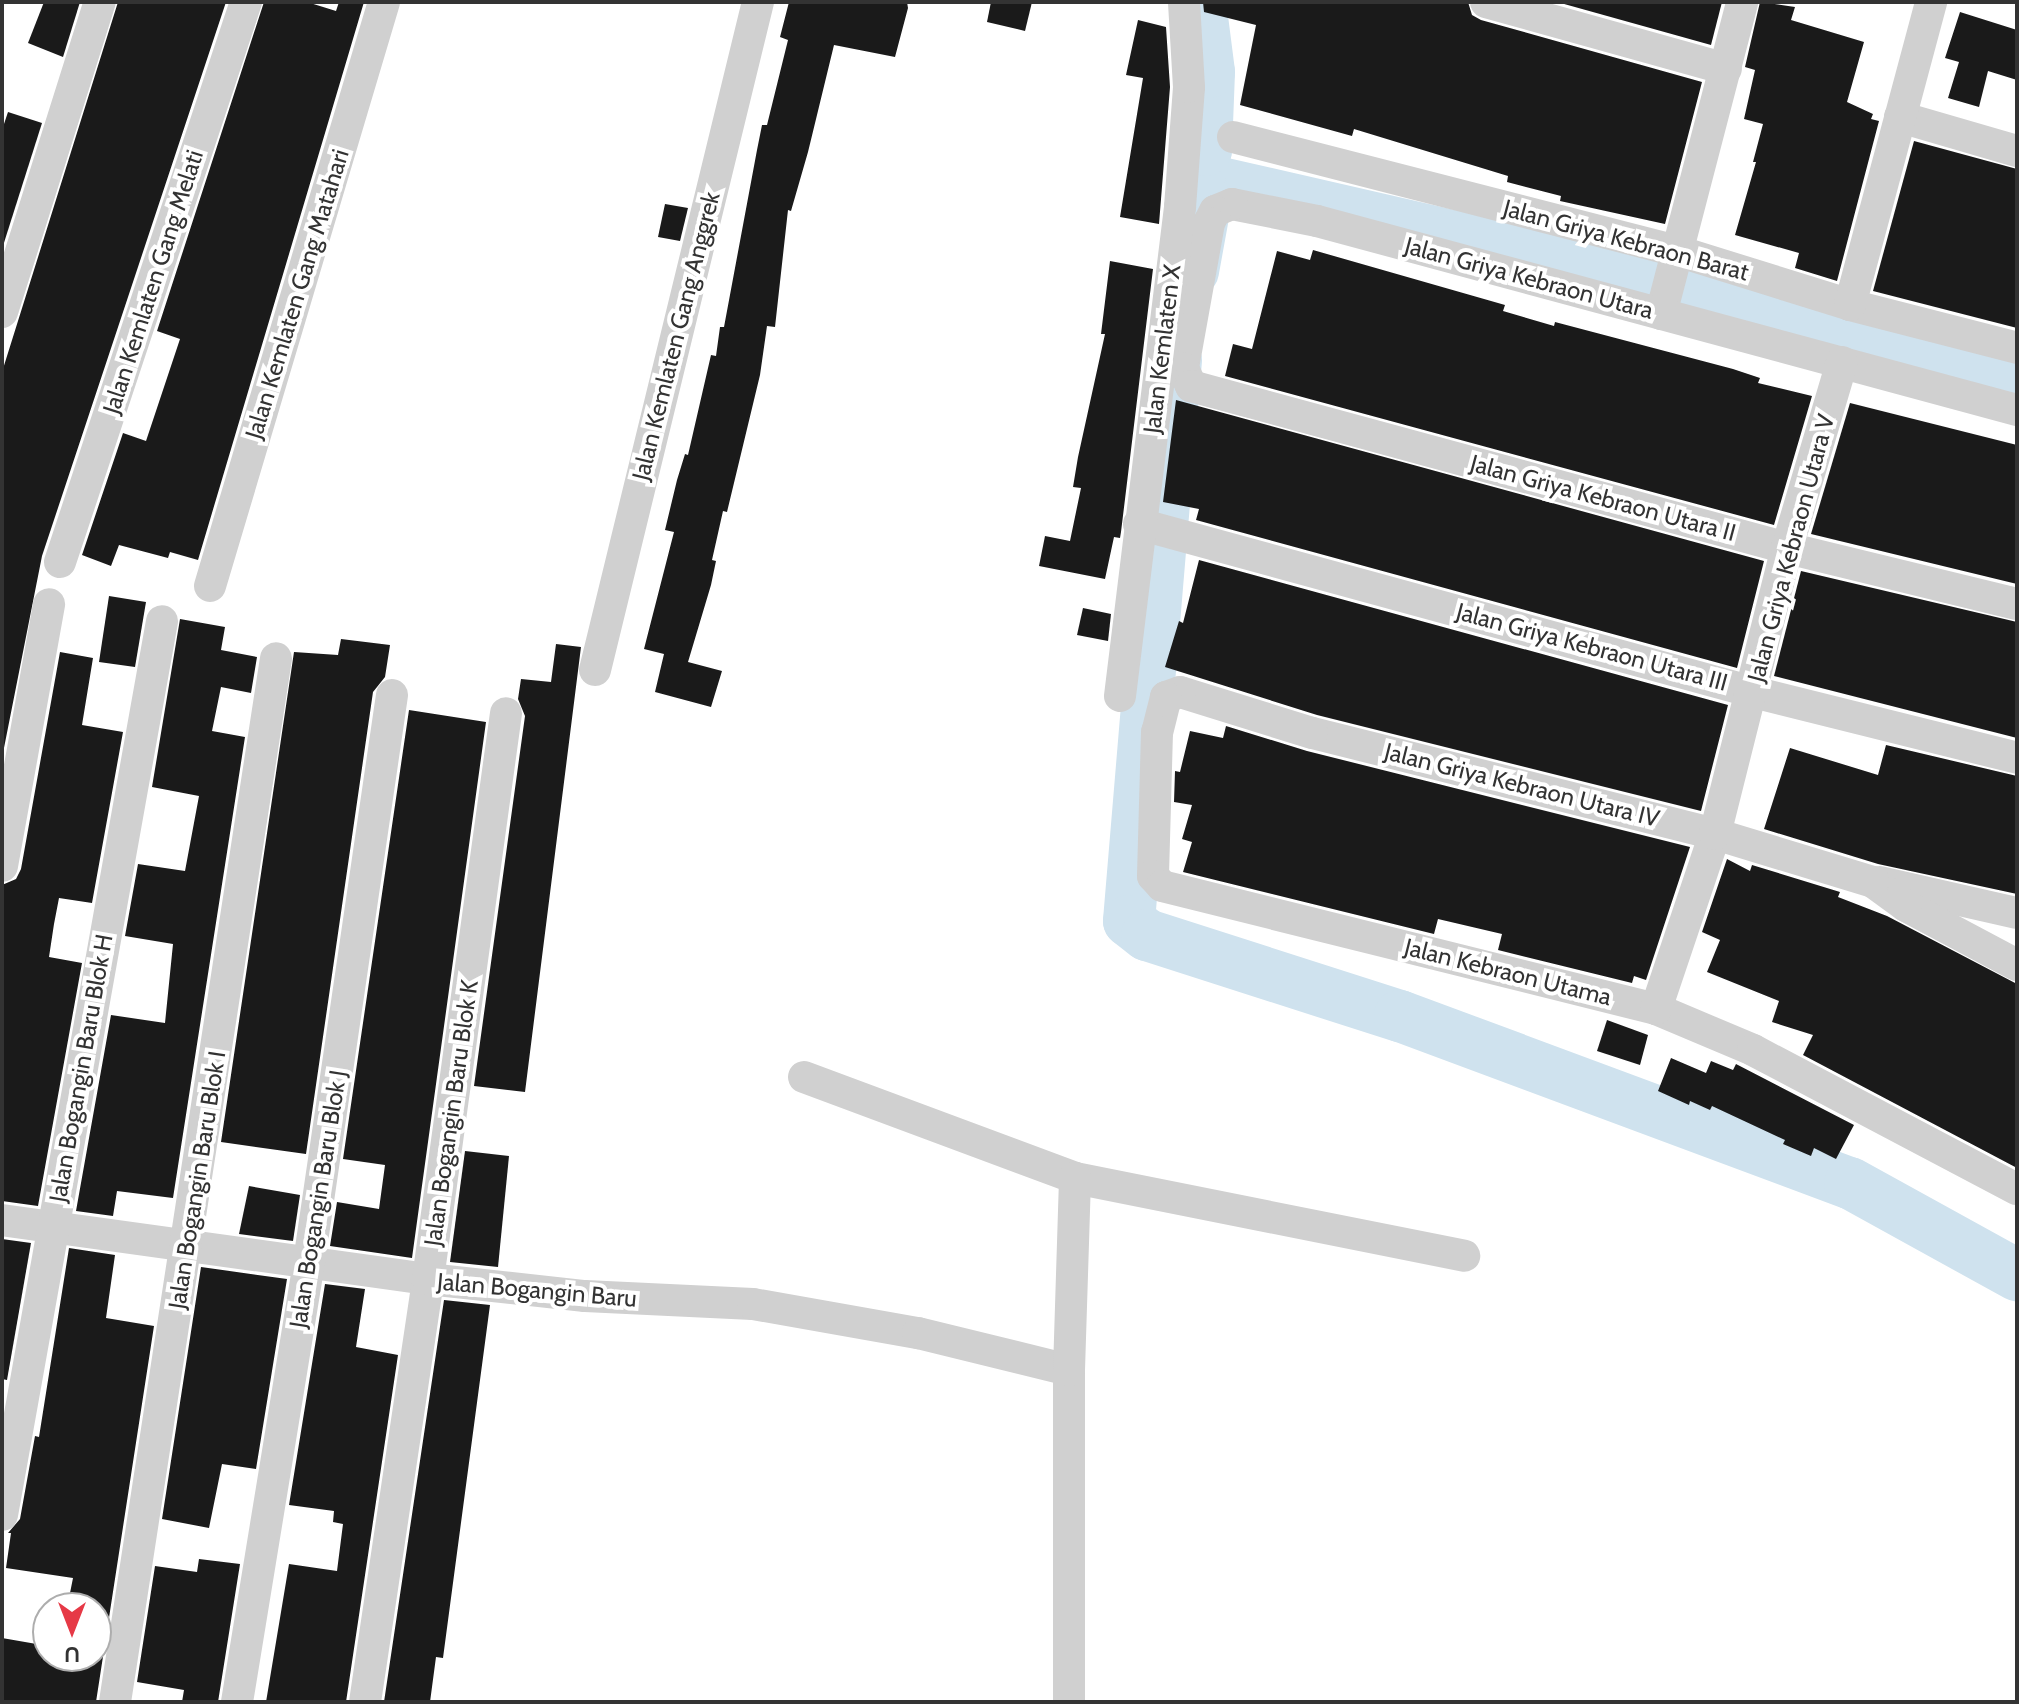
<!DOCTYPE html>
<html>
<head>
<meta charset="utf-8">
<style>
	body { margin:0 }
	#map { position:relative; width:2019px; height:1704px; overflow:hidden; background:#fff; font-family:Cabin,sans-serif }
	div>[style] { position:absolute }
	.river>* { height:52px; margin:-26px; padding:0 26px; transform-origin:26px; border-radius:26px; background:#cfe2ee }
	.building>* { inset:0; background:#1a1a1a }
	.minor>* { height:32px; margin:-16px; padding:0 16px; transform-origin:16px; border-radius:16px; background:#d0d0d0 }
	span { translate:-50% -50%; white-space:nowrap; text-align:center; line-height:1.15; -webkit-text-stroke:8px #fff; paint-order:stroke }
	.street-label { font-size:24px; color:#333 }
	.frame { position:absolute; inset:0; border:4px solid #333; pointer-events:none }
	.north { position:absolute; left:32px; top:1592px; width:80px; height:80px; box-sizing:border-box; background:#fff; border:2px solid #adadad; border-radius:50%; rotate:180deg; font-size:22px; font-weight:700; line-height:32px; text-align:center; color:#333 }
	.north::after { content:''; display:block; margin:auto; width:28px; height:36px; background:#e63946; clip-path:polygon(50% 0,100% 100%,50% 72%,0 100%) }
</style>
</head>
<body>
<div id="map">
	<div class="river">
		<i style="left:1199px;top:178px;width:458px;rotate:12.9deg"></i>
		<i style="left:1645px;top:280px;width:386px;rotate:15.5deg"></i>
		<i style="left:1193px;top:271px;width:67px;rotate:-79.7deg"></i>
		<i style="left:1205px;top:205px;width:28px;rotate:-103deg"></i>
		<i style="left:1199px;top:178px;width:29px;rotate:-76deg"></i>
		<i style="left:1206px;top:150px;width:78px;rotate:-87.8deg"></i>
		<i style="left:1209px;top:72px;width:71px;rotate:-97.3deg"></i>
		<i style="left:1176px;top:360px;width:563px;rotate:94.79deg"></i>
		<i style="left:1129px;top:921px;width:23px;rotate:38deg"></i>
		<i style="left:1147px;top:935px;width:266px;rotate:17.8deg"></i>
		<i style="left:1400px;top:1016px;width:480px;rotate:20.4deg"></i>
		<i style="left:1850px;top:1183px;width:191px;rotate:28.9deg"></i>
	</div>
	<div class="building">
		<i style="clip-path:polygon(44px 2px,80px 2px,63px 57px,28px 43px)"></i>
		<i style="clip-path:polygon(118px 2px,226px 2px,42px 556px,2px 758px,2px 372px)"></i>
		<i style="clip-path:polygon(264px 2px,307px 2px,336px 11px,339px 2px,364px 2px,198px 560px,170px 552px,168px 558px,119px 545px,111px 566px,82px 555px,123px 433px,146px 441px,180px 339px,157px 331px)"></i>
		<i style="clip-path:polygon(789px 2px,907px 2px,908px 8px,895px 57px,834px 45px,808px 152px,791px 211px,788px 210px,775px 327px,767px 326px,760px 375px,727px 512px,723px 511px,712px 560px,716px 561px,711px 585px,688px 662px,722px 671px,711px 707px,655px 692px,664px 654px,644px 649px,674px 532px,665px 530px,677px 480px,685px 454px,688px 455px,711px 355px,716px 356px,720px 327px,724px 327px,757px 150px,762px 125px,767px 125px,788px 40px,780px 37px)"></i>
		<i style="clip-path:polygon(991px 2px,1032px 2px,1025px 31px,987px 22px)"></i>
		<i style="clip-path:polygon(1203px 2px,1468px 2px,1472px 15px,1481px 20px,1702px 82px,1665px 224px,1560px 201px,1561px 196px,1507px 182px,1508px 176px,1354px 129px,1352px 136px,1240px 105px,1256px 25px,1204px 12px)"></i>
		<i style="clip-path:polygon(1557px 2px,1722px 2px,1711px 45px)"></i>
		<i style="clip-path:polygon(1760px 2px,1795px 7px,1791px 20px,1864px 42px,1847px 102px,1873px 114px,1871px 119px,1879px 121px,1837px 281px,1795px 268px,1799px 253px,1735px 235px,1756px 162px,1753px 162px,1763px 124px,1744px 119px,1755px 70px,1745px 67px)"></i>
		<i style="clip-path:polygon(1960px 12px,2017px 30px,2017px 80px,1988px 71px,1979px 107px,1948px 98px,1959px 62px,1945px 58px)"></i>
		<i style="clip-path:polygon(1138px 20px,1166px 27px,1170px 87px,1159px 224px,1120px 217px,1143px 78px,1126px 75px)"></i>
		<i style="clip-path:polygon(8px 112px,42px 123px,2px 249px,2px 130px)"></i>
		<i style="clip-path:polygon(1914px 141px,2017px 169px,2017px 328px,1873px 291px)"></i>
		<i style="clip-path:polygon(665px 204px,688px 208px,680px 241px,658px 237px)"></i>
		<i style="clip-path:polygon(1313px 250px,1505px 305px,1503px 311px,1554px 326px,1555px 322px,1733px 369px,1760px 378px,1758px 383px,1812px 396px,1774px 525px,1225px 376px,1233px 344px,1252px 349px,1277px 251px,1310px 260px)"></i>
		<i style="clip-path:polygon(1110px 261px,1153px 269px,1121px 532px,1120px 538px,1114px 537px,1105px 579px,1039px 566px,1045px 536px,1070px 541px,1081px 488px,1073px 487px,1078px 457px,1105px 334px,1101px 334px)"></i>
		<i style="clip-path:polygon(1176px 400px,1764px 561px,1737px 668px,1196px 520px,1199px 509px,1163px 502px)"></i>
		<i style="clip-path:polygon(1850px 403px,2017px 445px,2017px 584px,1811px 534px)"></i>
		<i style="clip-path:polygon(1199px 560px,1728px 705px,1701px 811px,1317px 715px,1165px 667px,1179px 621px,1183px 623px)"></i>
		<i style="clip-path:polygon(1801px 571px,2017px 622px,2017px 738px,1774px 676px)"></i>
		<i style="clip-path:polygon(109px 596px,146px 602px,135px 667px,99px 662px)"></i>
		<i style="clip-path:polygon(1083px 608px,1111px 614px,1108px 641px,1077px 635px)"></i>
		<i style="clip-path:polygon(180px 619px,225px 627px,221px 650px,257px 657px,251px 693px,221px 687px,212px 731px,245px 737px,173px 1198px,117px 1191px,113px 1216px,76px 1211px,111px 1015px,165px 1023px,173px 944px,125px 936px,138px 864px,185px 871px,199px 796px,152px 787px)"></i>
		<i style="clip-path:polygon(341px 639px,390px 645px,385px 677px,373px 692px,306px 1154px,221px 1142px,294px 652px,338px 655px)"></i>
		<i style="clip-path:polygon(556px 644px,581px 647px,525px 1092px,474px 1086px,525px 716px,518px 699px,521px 679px,551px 682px)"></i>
		<i style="clip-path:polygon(60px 652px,93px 658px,82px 725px,123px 732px,92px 903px,59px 898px,54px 924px,49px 957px,82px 963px,38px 1206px,2px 1201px,2px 885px,16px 879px,21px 869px)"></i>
		<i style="clip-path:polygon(409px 710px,486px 722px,412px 1258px,330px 1246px,337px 1202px,379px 1209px,385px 1165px,343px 1159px)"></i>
		<i style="clip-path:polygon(1226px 726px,1307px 751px,1690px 847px,1646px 980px,1634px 976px,1632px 983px,1498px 950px,1502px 934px,1438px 919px,1434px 934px,1183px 872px,1192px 842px,1182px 839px,1192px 805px,1174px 802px,1175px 771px,1180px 772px,1190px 731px,1223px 738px)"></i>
		<i style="clip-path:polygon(1886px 745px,2017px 776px,2017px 894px,1878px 864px,1764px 829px,1790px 748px,1878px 775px)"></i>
		<i style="clip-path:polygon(1727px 859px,1750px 871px,1752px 865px,1840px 892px,1838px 897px,1887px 916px,2017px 984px,2017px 1168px,1803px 1055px,1813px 1035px,1772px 1022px,1779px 1001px,1707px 972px,1720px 940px,1702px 932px)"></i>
		<i style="clip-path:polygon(1607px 1020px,1648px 1035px,1640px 1065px,1597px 1051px)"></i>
		<i style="clip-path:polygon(1671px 1058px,1706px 1073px,1711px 1061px,1733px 1070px,1736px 1064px,1854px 1125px,1836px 1159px,1814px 1148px,1811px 1156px,1783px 1144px,1785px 1140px,1712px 1106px,1710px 1110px,1690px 1101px,1689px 1105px,1658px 1091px)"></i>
		<i style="clip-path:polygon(465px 1151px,509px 1156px,498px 1267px,450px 1262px)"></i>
		<i style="clip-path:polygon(249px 1186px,300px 1195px,293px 1241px,239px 1234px)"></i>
		<i style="clip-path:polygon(2px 1239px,31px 1243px,7px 1380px,2px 1379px)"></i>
		<i style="clip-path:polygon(69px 1248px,115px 1255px,106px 1318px,154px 1326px,96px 1702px,2px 1702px,2px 1638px,48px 1646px,48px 1656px,96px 1656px,96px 1608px,67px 1608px,73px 1578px,6px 1568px,11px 1533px,8px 1533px,20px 1519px,35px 1436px,39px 1437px)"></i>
		<i style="clip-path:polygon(201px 1267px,287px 1279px,256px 1469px,222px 1464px,209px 1528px,162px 1519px)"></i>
		<i style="clip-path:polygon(325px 1284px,365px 1289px,356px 1347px,398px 1355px,346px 1702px,266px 1702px,289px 1564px,337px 1571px,343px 1524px,333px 1522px,334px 1511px,289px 1505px)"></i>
		<i style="clip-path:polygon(444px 1300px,490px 1305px,443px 1658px,436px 1657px,430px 1702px,384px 1702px)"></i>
		<i style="clip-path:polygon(199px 1559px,240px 1564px,218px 1702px,182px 1702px,184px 1690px,137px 1682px,155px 1566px,197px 1572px)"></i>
	</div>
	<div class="minor">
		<i style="left:1486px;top:2px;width:249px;rotate:15.6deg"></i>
		<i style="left:1900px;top:117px;width:122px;rotate:16.2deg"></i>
		<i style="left:1233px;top:137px;width:458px;rotate:14.4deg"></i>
		<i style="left:1677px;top:251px;width:181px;rotate:17.3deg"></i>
		<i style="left:1850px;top:305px;width:172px;rotate:14.4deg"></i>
		<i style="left:1850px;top:305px;width:314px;rotate:-75deg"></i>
		<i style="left:2px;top:312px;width:325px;rotate:-72.5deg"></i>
		<i style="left:1661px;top:314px;width:322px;rotate:-75.4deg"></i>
		<i style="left:2017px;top:410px;width:725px;rotate:-164.89deg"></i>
		<i style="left:1317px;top:221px;width:87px;rotate:-168.7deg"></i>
		<i style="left:1232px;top:204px;width:18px;rotate:158deg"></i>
		<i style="left:1215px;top:211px;width:13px;rotate:117deg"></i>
		<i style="left:1209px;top:223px;width:147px;rotate:100.2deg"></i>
		<i style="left:1183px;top:368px;width:20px;rotate:66deg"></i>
		<i style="left:1191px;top:386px;width:618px;rotate:15.21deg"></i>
		<i style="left:1787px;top:548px;width:237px;rotate:13.7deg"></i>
		<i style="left:1139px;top:524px;width:637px;rotate:15.3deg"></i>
		<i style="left:1753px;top:692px;width:272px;rotate:14deg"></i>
		<i style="left:60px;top:562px;width:590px;rotate:-71.63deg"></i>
		<i style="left:210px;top:586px;width:609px;rotate:-73.41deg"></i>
		<i style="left:595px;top:670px;width:688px;rotate:-76.29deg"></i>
		<i style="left:1120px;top:696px;width:493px;rotate:-83deg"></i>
		<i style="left:1180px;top:207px;width:120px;rotate:-85.7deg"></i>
		<i style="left:1189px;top:87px;width:85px;rotate:-93.4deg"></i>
		<i style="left:2px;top:866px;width:266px;rotate:-79.8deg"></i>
		<i style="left:1880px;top:882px;width:140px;rotate:12.8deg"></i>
		<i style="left:2017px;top:965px;width:126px;rotate:-152deg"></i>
		<i style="left:1906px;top:906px;width:41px;rotate:-144deg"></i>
		<i style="left:1873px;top:882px;width:165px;rotate:-163.1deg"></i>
		<i style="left:1715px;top:834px;width:415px;rotate:-165.9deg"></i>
		<i style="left:1312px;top:733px;width:138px;rotate:-162.7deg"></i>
		<i style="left:1180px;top:692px;width:15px;rotate:160deg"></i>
		<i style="left:1166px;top:697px;width:36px;rotate:104deg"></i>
		<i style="left:1157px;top:732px;width:144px;rotate:91.6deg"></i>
		<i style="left:1153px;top:876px;width:13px;rotate:48deg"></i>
		<i style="left:1162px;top:886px;width:509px;rotate:13.98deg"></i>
		<i style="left:1656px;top:1009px;width:105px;rotate:22.9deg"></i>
		<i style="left:1753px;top:1050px;width:298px;rotate:27.8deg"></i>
		<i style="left:1656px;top:1009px;width:185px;rotate:-71.4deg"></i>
		<i style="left:1715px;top:834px;width:295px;rotate:-75.9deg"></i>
		<i style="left:1787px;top:548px;width:194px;rotate:-73.5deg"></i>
		<i style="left:804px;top:1077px;width:289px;rotate:20.4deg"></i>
		<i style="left:1075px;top:1178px;width:397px;rotate:11.3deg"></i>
		<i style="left:2px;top:1220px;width:430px;rotate:7.9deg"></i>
		<i style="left:428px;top:1279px;width:158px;rotate:6.2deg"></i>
		<i style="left:585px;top:1296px;width:168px;rotate:2.7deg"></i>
		<i style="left:753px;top:1304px;width:168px;rotate:10deg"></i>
		<i style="left:918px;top:1333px;width:155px;rotate:13.8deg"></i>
		<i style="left:2px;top:1515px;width:908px;rotate:-79.85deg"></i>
		<i style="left:115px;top:1702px;width:1056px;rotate:-81.23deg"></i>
		<i style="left:237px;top:1702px;width:446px;rotate:-80.7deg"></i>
		<i style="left:309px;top:1262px;width:573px;rotate:-81.67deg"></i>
		<i style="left:365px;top:1702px;width:428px;rotate:-81.5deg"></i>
		<i style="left:428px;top:1279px;width:571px;rotate:-82.15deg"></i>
		<i style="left:1069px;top:1702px;width:332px;rotate:-90deg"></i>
		<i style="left:1069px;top:1370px;width:192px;rotate:-88.2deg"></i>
	</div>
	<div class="street-label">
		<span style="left:1626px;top:240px;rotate:15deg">Jalan Griya Kebraon Barat</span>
		<span style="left:1529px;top:278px;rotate:15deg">Jalan Griya Kebraon Utara</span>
		<span style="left:153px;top:282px;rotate:-72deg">Jalan Kemlaten Gang Melati</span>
		<span style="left:297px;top:294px;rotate:-73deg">Jalan Kemlaten Gang Matahari</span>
		<span style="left:676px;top:336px;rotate:-76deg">Jalan Kemlaten Gang Anggrek</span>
		<span style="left:1162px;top:349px;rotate:-83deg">Jalan Kemlaten X</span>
		<span style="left:1603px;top:498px;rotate:15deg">Jalan Griya Kebraon Utara II</span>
		<span style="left:1791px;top:548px;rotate:-75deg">Jalan Griya Kebraon Utara V</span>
		<span style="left:1592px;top:647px;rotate:15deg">Jalan Griya Kebraon Utara III</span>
		<span style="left:1522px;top:785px;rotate:14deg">Jalan Griya Kebraon Utara IV</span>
		<span style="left:1508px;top:972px;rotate:14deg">Jalan Kebraon Utama</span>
		<span style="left:81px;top:1068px;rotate:-80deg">Jalan Bogangin Baru Blok H</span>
		<span style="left:451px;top:1113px;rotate:-82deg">Jalan Bogangin Baru Blok K</span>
		<span style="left:197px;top:1180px;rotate:-81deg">Jalan Bogangin Baru Blok I</span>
		<span style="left:318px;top:1199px;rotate:-81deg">Jalan Bogangin Baru Blok J</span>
		<span style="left:537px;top:1290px;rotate:5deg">Jalan Bogangin Baru</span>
	</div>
	<div class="frame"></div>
	<div class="north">U</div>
</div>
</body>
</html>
